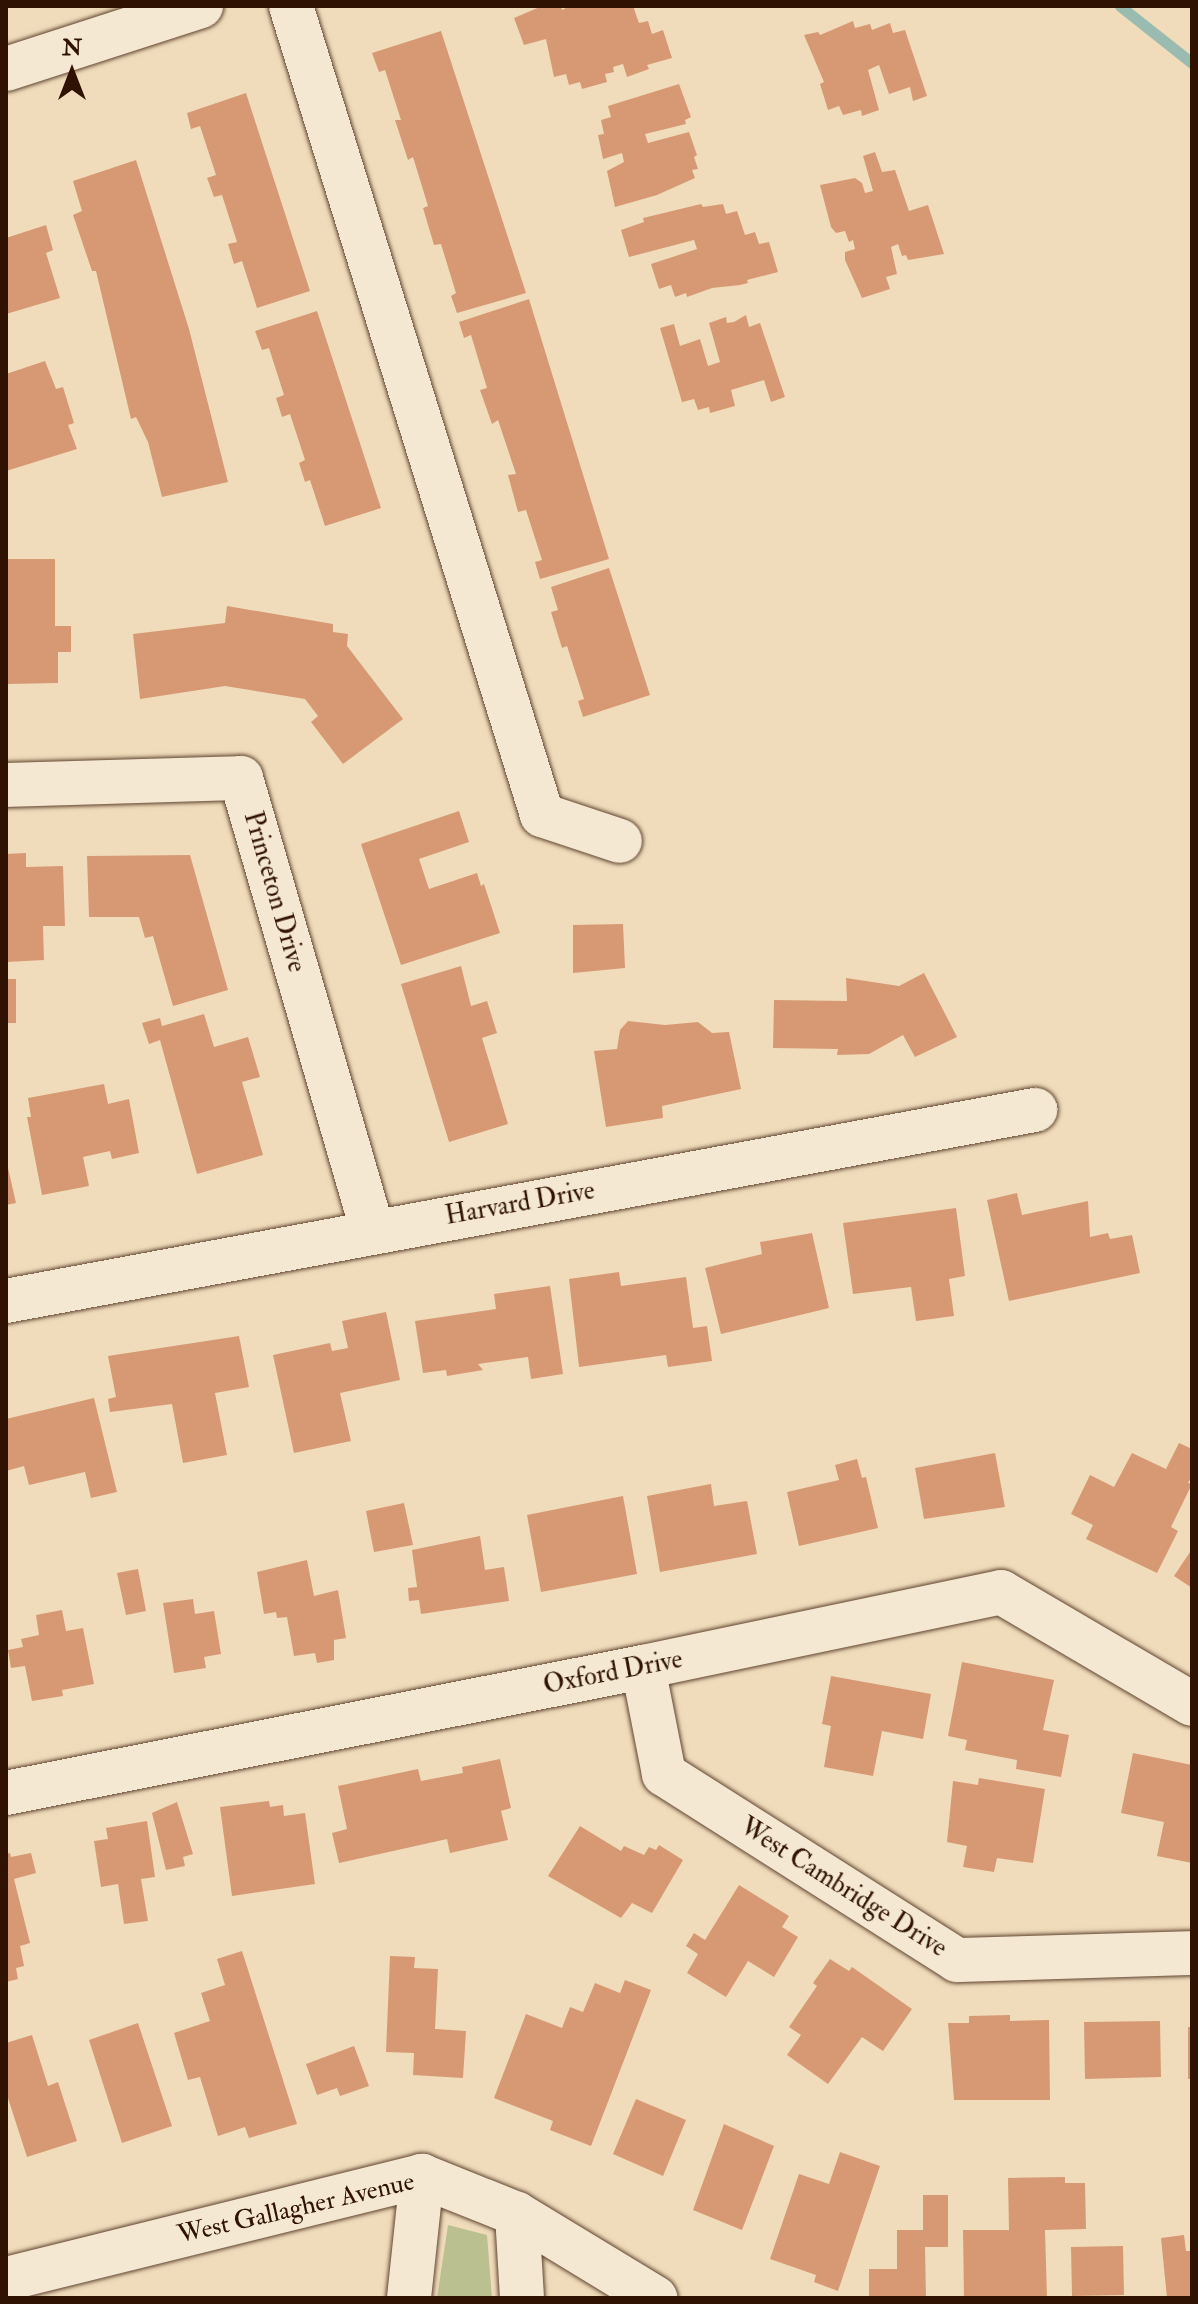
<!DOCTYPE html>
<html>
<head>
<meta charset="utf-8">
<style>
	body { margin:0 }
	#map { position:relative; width:1198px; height:2304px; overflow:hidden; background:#f0dcbb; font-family:"IM FELL Double Pica",serif }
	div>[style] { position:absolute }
	.green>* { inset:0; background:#bbc090 }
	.stream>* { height:11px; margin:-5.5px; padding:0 5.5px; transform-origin:5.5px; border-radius:5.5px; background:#9abcb0 }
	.building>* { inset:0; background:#d79973 }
	.roads { filter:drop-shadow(0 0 2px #604430) drop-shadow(0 0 2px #604430) }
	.minor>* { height:44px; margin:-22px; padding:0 22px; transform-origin:22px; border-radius:22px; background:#f5e8d3 }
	span { translate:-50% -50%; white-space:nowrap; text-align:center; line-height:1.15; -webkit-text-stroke:6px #f5e8d3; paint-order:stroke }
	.street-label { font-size:26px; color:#301202 }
	.frame { position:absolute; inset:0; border:8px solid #301202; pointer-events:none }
	.north { position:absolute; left:32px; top:32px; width:80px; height:80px; -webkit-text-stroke:6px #f5e8d3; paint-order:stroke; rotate:0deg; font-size:22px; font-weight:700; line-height:32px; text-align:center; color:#301202 }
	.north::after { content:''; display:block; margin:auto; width:28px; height:36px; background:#301202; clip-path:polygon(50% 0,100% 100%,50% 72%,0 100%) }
</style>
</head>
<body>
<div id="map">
	<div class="green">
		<i style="clip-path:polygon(448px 2225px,487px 2235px,492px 2298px,437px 2298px)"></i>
	</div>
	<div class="stream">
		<i style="left:1120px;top:6px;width:92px;rotate:38.4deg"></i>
	</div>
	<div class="building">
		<i style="clip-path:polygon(542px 6px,561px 6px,562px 10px,570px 6px,633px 6px,639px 23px,648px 21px,652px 34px,663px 30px,672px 58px,647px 65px,649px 69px,627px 77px,623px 64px,613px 67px,614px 72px,605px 74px,607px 82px,582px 89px,580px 82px,569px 85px,566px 74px,554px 77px,546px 39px,524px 45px,514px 18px)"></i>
		<i style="clip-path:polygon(853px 21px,855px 28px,870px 24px,872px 30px,890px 23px,893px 33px,905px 30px,927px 96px,913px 101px,910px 87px,889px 94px,879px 65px,868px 70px,879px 110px,862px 116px,861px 110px,843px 115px,839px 106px,828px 110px,820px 84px,824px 82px,804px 35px,818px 32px,820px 35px)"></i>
		<i style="clip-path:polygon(441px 31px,526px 293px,457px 313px,451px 296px,456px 293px,441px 244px,434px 245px,423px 208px,428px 206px,413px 157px,408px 160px,395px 120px,401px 120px,385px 70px,379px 72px,372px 53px)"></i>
		<i style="clip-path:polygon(679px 84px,691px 117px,685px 120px,686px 124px,645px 134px,648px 143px,689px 132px,697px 155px,694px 157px,698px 169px,692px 170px,695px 178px,657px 195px,615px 207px,607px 171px,624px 162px,622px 153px,603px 159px,598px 135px,604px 134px,601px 120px,611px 117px,608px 106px)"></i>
		<i style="clip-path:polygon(246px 93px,310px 291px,257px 308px,242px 261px,234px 264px,228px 244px,237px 242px,222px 195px,214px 197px,207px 178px,216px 175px,200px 126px,191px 129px,187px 113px)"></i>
		<i style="clip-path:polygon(875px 152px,882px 172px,895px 170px,909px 211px,928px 205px,944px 254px,908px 260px,906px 255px,902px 256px,898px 244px,891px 247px,897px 274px,886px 277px,890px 289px,862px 298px,845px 260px,845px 252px,855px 249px,853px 240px,849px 242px,845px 231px,836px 233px,831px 227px,820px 185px,855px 178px,862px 183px,865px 193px,873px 191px,863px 156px)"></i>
		<i style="clip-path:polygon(136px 160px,189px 329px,228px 482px,162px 497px,148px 442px,136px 417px,131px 419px,96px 271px,92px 271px,73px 215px,82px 211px,73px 181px)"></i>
		<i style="clip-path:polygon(701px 204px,703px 207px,723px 204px,726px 214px,737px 211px,745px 235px,755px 232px,759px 244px,769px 242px,778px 272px,747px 280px,748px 283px,740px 285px,712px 288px,687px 297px,686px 293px,675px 297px,671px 285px,659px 289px,651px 264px,697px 249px,694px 240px,629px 257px,621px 230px,644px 222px,643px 218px)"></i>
		<i style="clip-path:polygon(46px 225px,53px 250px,46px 253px,60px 298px,6px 314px,6px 238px)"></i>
		<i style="clip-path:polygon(529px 299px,609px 559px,540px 579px,535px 562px,542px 560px,526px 510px,518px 512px,508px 475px,516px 474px,498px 420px,492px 424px,480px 390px,487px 388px,471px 335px,464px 338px,459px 322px)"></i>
		<i style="clip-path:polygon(317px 311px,381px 508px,325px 526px,310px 480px,305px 482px,299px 463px,305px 460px,290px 414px,282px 417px,276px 398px,284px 395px,269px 348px,262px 350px,255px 331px)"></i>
		<i style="clip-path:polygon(746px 315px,749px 327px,760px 323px,785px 397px,771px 402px,764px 380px,731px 390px,735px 406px,710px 413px,709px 407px,698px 410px,694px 399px,682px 402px,660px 328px,674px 324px,680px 346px,700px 339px,708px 366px,720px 362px,709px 323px,726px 317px,727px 323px,734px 322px)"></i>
		<i style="clip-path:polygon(45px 361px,56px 389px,63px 387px,74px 423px,68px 425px,77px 449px,6px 471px,6px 374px)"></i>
		<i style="clip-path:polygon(7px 559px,55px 559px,55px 626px,71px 626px,71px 652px,58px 652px,58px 683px,6px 684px)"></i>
		<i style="clip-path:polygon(609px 568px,650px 695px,583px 717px,578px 701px,584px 699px,567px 646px,562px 648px,551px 612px,558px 610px,551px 587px)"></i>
		<i style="clip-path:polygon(227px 606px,333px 624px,333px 632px,348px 634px,347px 646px,403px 719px,343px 764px,311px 722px,318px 716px,305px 699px,225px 686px,140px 699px,133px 634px,225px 623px)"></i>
		<i style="clip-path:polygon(459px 811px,469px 842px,419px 859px,429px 889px,477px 873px,481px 886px,484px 884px,500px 933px,401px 965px,361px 844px)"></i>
		<i style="clip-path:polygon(26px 853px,26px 867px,63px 866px,65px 926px,43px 926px,44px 960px,6px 962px,6px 854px)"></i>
		<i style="clip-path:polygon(190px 855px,228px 990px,173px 1006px,153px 936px,145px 938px,139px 917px,89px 917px,87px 856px)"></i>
		<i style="clip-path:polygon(623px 924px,625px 968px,573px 973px,573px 925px)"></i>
		<i style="clip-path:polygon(461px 966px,471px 1006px,487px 1001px,497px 1033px,482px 1038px,508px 1124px,449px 1142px,401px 984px)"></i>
		<i style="clip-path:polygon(924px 973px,957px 1037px,915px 1057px,903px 1035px,869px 1054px,837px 1055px,838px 1049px,773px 1048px,774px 1000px,847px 1001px,846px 978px,899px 986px)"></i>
		<i style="clip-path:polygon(6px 979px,16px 979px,16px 1023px,6px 1023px)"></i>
		<i style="clip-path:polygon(204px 1014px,214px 1047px,248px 1037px,260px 1077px,242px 1082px,263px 1155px,197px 1174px,160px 1040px,149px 1044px,142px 1023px,160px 1018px,162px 1026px)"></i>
		<i style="clip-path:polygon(628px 1021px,665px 1025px,698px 1022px,712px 1033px,729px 1032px,741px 1089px,662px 1106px,663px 1118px,606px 1127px,594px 1051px,617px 1049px,620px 1030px)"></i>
		<i style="clip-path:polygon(104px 1084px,108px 1104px,129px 1099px,139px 1153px,112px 1159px,110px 1151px,83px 1157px,89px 1186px,42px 1195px,27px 1117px,31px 1117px,28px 1098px)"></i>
		<i style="clip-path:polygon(6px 1159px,16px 1203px,6px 1205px)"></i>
		<i style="clip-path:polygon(1017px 1193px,1022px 1215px,1088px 1201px,1090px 1237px,1108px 1233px,1110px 1239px,1132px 1235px,1140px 1273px,1009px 1301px,987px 1200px)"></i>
		<i style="clip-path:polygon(956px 1208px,965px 1276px,949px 1279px,954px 1316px,916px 1321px,911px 1287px,853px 1294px,843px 1223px)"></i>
		<i style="clip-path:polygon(812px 1233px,829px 1308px,721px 1334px,705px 1268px,762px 1254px,760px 1242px)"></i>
		<i style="clip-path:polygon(619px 1272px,621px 1286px,686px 1277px,693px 1328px,707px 1326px,712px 1361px,668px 1367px,666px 1355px,579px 1367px,569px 1279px)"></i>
		<i style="clip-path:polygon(550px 1286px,563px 1374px,531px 1379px,528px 1357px,478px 1364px,483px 1370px,447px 1376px,446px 1370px,423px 1373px,415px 1321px,496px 1309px,494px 1294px)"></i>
		<i style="clip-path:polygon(386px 1312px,400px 1380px,340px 1393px,351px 1441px,294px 1453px,273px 1355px,330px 1343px,332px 1351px,348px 1348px,342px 1321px)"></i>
		<i style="clip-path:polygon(239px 1336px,249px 1387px,215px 1393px,227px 1455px,183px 1463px,172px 1404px,110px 1412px,108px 1399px,116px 1397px,108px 1356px)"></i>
		<i style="clip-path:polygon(94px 1398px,117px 1492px,91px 1498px,85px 1472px,29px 1485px,24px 1466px,6px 1471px,6px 1419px)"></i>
		<i style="clip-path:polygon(1179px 1443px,1192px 1449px,1192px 1476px,1188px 1483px,1192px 1484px,1171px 1527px,1178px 1531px,1157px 1573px,1086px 1539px,1093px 1525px,1071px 1514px,1090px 1475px,1114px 1487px,1132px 1453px,1166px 1469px)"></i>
		<i style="clip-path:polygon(995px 1453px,1005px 1507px,924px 1519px,915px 1468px)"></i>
		<i style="clip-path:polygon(857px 1459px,862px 1478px,866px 1477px,878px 1528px,799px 1546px,787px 1492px,839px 1480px,835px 1465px)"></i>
		<i style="clip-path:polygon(711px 1484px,714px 1506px,747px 1501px,757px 1554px,660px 1572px,647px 1496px)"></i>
		<i style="clip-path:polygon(623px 1496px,637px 1574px,541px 1592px,527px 1515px)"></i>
		<i style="clip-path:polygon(404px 1503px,413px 1545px,374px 1552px,366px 1511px)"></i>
		<i style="clip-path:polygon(480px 1536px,485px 1570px,504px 1567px,509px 1601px,421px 1614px,419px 1600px,409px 1601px,408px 1588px,417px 1587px,412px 1550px)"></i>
		<i style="clip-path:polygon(1192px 1549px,1192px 1588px,1174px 1576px)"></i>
		<i style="clip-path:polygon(307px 1560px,314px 1596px,338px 1590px,346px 1638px,334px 1640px,334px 1660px,317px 1663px,315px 1653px,294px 1656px,287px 1617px,277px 1618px,276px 1612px,264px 1614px,257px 1572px)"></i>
		<i style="clip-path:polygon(138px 1569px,146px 1611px,126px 1615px,117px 1573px)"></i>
		<i style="clip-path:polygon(193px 1599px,195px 1614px,214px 1611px,221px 1654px,204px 1657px,206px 1668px,174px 1673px,163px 1603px)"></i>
		<i style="clip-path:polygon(62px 1610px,66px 1631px,83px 1628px,94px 1684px,62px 1690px,63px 1696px,32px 1701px,25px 1666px,11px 1668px,8px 1650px,23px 1647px,21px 1639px,39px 1635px,36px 1615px)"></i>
		<i style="clip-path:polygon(962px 1662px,1054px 1680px,1043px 1730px,1069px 1735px,1061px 1777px,1016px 1769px,1017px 1760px,965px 1750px,967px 1740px,948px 1736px)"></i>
		<i style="clip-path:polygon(831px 1676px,931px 1694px,923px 1739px,882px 1731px,873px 1776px,824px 1767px,831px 1726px,822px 1724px)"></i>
		<i style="clip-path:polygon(1133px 1753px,1192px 1765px,1192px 1863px,1157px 1856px,1164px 1822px,1121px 1813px)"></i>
		<i style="clip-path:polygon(500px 1759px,511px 1808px,501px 1811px,508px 1840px,450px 1853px,447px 1839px,339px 1863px,332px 1833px,347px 1829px,338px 1786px,418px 1769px,421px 1781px,463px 1773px,462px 1767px)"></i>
		<i style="clip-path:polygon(979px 1778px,1045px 1789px,1033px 1863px,997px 1858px,994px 1872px,963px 1867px,967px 1846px,947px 1842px,953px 1781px,978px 1785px)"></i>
		<i style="clip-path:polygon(269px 1801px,270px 1807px,283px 1805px,284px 1816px,305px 1813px,315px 1884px,232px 1896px,220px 1807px)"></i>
		<i style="clip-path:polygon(177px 1802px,193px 1854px,183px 1857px,185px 1866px,166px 1870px,152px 1813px)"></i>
		<i style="clip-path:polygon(147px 1821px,155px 1877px,141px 1879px,148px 1921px,124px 1924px,118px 1884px,101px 1887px,94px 1841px,108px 1839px,106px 1828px)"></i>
		<i style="clip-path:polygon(580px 1826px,621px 1851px,624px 1846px,644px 1855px,649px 1847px,656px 1850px,659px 1845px,683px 1860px,652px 1913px,632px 1903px,621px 1918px,548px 1876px)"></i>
		<i style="clip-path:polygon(10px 1853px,11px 1857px,31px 1853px,36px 1873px,14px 1879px,30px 1943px,20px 1946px,24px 1966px,16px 1968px,18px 1979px,6px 1982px,6px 1854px)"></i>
		<i style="clip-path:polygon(739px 1885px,789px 1916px,782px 1927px,798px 1937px,774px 1977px,748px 1961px,726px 1997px,687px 1973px,698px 1954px,686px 1946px,694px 1933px,705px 1940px)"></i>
		<i style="clip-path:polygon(242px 1951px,297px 2124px,249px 2138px,245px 2127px,218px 2136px,200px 2077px,188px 2080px,174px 2033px,210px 2021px,201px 1993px,225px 1985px,217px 1959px)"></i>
		<i style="clip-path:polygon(390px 1956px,415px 1957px,414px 1968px,438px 1969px,435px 2029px,466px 2031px,463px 2078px,413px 2075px,414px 2053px,386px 2052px)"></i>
		<i style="clip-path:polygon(830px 1959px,849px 1971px,852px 1967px,912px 2009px,883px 2051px,862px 2037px,828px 2084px,787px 2055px,801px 2035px,789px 2027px,817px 1986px,813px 1983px)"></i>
		<i style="clip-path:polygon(625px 1980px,651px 1990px,591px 2146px,550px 2130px,553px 2121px,494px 2098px,526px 2014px,562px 2028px,570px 2007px,583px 2012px,595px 1983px,620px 1993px)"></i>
		<i style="clip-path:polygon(1010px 2015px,1010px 2021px,1049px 2020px,1050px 2100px,954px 2100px,948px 2023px,969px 2023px,969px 2016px)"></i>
		<i style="clip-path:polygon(1160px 2021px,1161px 2077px,1085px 2079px,1084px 2022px)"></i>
		<i style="clip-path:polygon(138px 2023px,172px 2126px,122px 2143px,89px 2040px)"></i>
		<i style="clip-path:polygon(1188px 2027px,1192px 2027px,1192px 2079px,1188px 2079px)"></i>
		<i style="clip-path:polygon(32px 2035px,48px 2086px,58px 2082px,77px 2141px,27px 2157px,6px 2092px,6px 2043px)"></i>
		<i style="clip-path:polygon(354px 2046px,369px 2086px,340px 2096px,337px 2088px,317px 2095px,306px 2064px)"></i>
		<i style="clip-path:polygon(636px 2099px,686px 2120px,663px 2176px,613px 2154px)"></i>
		<i style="clip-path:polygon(724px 2124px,774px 2146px,742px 2230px,693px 2210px)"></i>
		<i style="clip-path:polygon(840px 2152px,880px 2166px,838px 2291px,814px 2282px,816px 2275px,770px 2259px,799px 2174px,829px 2184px)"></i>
		<i style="clip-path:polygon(1065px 2177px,1065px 2183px,1085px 2183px,1086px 2229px,1045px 2230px,1047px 2298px,964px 2298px,963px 2230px,1009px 2230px,1008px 2178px)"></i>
		<i style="clip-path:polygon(923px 2195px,948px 2195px,948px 2247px,925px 2247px,926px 2298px,869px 2298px,869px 2269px,897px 2269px,897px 2230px,923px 2230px)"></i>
		<i style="clip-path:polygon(1184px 2235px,1186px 2251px,1192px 2251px,1192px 2298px,1167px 2298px,1161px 2238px)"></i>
		<i style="clip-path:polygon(1123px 2246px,1124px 2295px,1072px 2296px,1071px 2247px)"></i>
	</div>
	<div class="roads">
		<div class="minor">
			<i style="left:291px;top:6px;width:847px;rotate:72.76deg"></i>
			<i style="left:542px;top:815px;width:82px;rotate:18.4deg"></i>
			<i style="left:6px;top:69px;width:205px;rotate:-17.9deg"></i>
			<i style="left:6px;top:785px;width:235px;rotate:-1.7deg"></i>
			<i style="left:241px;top:778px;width:472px;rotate:73.8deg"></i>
			<i style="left:6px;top:1301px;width:1047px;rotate:-10.52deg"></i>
			<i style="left:643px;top:1667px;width:109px;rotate:78.9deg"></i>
			<i style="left:664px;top:1774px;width:347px;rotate:32.4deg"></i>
			<i style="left:957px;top:1960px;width:235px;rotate:-1.7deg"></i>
			<i style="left:6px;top:1793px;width:649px;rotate:-11.19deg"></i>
			<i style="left:643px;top:1667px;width:366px;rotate:-11.8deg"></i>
			<i style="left:1001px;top:1592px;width:221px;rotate:30.4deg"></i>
			<i style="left:517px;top:2214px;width:84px;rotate:86.6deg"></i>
			<i style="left:6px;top:2279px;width:429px;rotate:-13.9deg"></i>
			<i style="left:422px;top:2176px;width:102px;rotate:21.8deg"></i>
			<i style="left:517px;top:2214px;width:162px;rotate:31.3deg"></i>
			<i style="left:409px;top:2298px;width:123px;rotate:-83.9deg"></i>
		</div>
	</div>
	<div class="street-label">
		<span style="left:274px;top:892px;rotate:74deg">Princeton Drive</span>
		<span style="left:520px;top:1204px;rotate:-10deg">Harvard Drive</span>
		<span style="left:613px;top:1673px;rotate:-11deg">Oxford Drive</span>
		<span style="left:843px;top:1888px;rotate:32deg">West Cambridge Drive</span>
		<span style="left:296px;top:2209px;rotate:-13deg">West Gallagher Avenue</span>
	</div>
	<div class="frame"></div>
	<div class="north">N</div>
</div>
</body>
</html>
